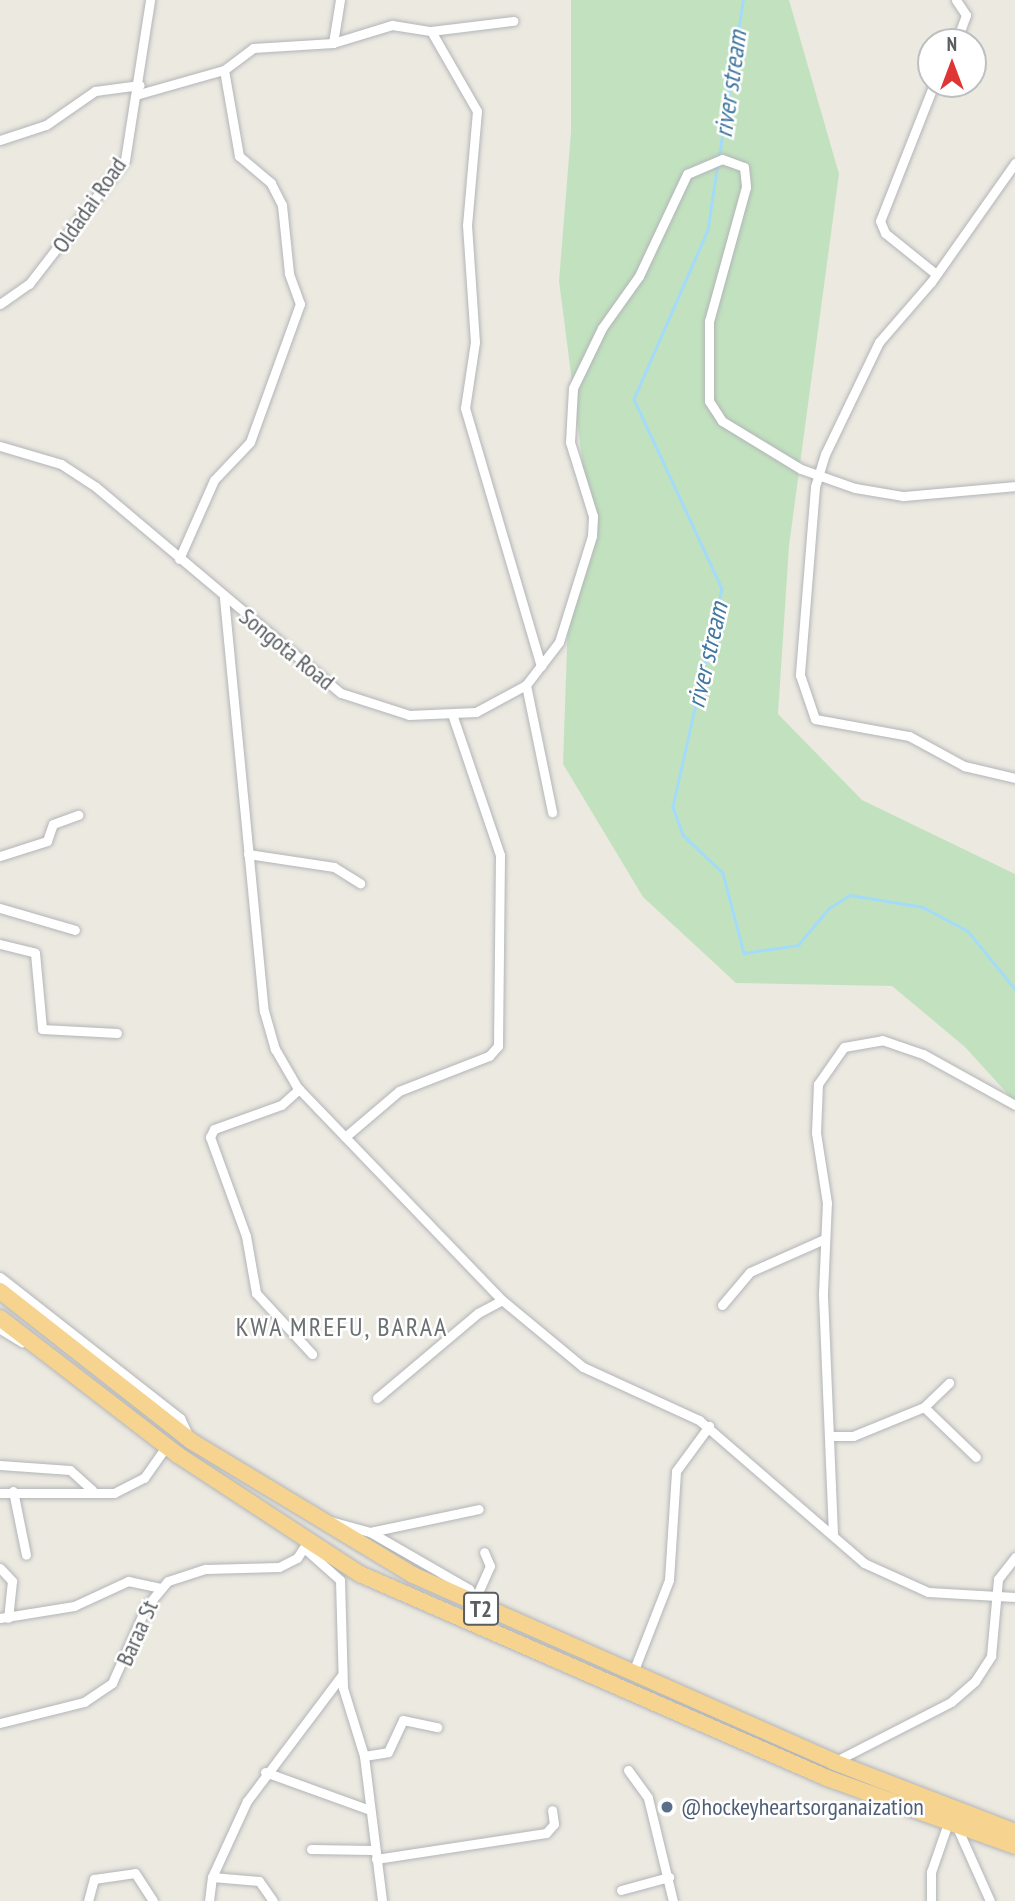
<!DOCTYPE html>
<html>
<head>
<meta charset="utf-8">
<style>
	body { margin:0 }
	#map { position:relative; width:1015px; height:1901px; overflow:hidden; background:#ece9e1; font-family:"PT Sans Narrow",sans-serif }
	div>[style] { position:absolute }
	.green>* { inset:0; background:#c2e2bf }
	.stream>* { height:2.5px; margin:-1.25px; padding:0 1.25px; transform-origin:1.25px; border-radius:1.25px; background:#a4dbf9 }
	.roads { filter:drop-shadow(0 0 2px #b2b5b8) drop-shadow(0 0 2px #b2b5b8) }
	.street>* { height:9px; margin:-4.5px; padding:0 4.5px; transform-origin:4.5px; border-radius:4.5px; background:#fff }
	.highway>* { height:16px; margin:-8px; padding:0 8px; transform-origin:8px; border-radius:8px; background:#f6d38e }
	.dots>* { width:19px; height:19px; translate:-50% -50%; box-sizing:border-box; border:4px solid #fff; border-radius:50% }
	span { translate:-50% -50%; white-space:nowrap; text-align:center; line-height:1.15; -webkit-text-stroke:5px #fff; paint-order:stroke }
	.shield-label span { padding:2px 5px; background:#fff; border:2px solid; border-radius:5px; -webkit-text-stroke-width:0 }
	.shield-label { font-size:23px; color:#5a5e61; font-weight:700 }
	.street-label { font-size:24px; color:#5a5e61 }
	.service-label { font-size:24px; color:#4e5e75 }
	.left { translate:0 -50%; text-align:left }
	.water-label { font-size:26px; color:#4177a1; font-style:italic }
	.neighbourhood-label { font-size:26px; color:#6b7073; letter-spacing:2px }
	.north { position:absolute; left:917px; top:28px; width:70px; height:70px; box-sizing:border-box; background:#fff; border:2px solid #bdbfc0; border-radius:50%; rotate:0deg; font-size:19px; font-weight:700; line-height:28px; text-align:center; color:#5a5e61 }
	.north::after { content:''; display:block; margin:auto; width:24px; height:32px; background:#de3636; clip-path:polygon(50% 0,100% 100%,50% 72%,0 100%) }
</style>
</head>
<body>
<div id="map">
	<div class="green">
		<i style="clip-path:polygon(571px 0,789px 0,839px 174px,789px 546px,778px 714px,862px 800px,1015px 874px,1015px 1102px,965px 1047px,892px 986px,736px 983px,643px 897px,563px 764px,568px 618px,592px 536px,559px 281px,571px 132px)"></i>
	</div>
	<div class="stream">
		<i style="left:719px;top:156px;width:158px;rotate:-81.3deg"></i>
		<i style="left:718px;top:163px;width:68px;rotate:98.5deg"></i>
		<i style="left:708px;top:230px;width:184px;rotate:113.6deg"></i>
		<i style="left:634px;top:399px;width:209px;rotate:65.1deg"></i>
		<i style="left:722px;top:589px;width:223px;rotate:102.7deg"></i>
		<i style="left:673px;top:807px;width:30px;rotate:70deg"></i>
		<i style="left:683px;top:835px;width:55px;rotate:43.5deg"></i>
		<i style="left:723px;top:873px;width:83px;rotate:75.3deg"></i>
		<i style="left:744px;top:953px;width:55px;rotate:-8.4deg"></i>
		<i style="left:798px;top:945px;width:48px;rotate:-50deg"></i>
		<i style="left:829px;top:908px;width:25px;rotate:-32deg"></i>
		<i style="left:850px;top:895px;width:74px;rotate:9.3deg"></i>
		<i style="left:923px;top:907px;width:51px;rotate:28.1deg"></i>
		<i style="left:968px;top:931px;width:75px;rotate:51deg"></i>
	</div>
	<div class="roads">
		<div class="street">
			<i style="left:956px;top:0;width:18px;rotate:56deg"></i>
			<i style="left:966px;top:15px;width:29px;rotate:110deg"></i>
			<i style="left:431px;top:31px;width:92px;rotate:60.1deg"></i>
			<i style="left:477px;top:111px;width:114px;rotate:95deg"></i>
			<i style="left:467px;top:225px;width:117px;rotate:86.1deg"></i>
			<i style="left:475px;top:342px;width:67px;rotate:98.6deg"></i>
			<i style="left:465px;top:408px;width:269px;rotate:73.6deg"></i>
			<i style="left:333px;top:43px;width:62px;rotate:-17deg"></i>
			<i style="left:392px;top:25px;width:39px;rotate:9deg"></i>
			<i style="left:431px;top:31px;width:83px;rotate:-7deg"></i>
			<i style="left:934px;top:84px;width:147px;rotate:111.5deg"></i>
			<i style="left:880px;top:221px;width:13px;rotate:67deg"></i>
			<i style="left:885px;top:233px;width:65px;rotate:38.8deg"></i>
			<i style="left:139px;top:94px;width:88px;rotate:-15.8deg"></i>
			<i style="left:224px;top:70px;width:36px;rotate:-37deg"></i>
			<i style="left:253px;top:48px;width:80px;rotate:-3.6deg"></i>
			<i style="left:333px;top:43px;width:44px;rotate:-80.8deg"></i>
			<i style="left:0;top:140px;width:48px;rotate:-18.1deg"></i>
			<i style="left:46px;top:125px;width:60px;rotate:-34.8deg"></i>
			<i style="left:95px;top:91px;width:45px;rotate:-7.6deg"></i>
			<i style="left:1015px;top:163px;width:146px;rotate:125.2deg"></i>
			<i style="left:931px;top:282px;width:79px;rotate:130.9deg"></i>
			<i style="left:879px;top:342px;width:124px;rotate:115.7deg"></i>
			<i style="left:825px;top:454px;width:34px;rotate:107deg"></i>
			<i style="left:815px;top:487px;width:189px;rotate:94.6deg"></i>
			<i style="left:800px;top:675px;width:46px;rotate:71.2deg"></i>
			<i style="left:815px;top:719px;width:96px;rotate:10.3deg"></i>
			<i style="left:909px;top:736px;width:63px;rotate:28.6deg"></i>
			<i style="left:964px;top:766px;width:52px;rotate:13.2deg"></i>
			<i style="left:0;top:304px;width:35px;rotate:-35deg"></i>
			<i style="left:29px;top:284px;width:157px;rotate:-52.3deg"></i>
			<i style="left:125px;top:160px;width:162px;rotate:-81.1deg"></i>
			<i style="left:0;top:446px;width:64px;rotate:16.4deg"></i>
			<i style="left:61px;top:464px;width:42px;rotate:33.3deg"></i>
			<i style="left:96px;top:487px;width:320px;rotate:40.1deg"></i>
			<i style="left:341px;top:693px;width:71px;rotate:17.9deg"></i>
			<i style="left:409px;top:715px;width:67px;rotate:-2.6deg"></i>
			<i style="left:476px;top:712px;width:57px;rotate:-28.4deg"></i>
			<i style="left:526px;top:685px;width:54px;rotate:-52.5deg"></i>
			<i style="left:559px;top:642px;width:111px;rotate:-72.7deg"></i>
			<i style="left:592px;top:536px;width:20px;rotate:-87deg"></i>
			<i style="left:593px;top:516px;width:77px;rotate:-107.3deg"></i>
			<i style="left:570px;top:442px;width:54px;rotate:-86.8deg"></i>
			<i style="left:573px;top:388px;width:67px;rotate:-64.2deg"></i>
			<i style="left:602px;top:328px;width:64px;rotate:-54.6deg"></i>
			<i style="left:639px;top:276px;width:113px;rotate:-64.8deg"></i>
			<i style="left:687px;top:174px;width:38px;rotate:-23deg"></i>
			<i style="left:722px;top:159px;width:23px;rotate:20deg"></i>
			<i style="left:744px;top:167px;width:20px;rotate:84deg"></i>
			<i style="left:746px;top:187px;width:139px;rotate:105.4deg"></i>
			<i style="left:709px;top:321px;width:80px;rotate:90deg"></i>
			<i style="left:709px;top:401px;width:24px;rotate:57deg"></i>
			<i style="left:722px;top:421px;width:92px;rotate:31.3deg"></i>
			<i style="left:801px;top:469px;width:57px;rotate:19.4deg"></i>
			<i style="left:855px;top:488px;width:49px;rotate:9.5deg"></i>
			<i style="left:903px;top:496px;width:112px;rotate:-5.1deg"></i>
			<i style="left:179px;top:559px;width:86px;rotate:-66.1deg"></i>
			<i style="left:214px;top:480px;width:52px;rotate:-46.5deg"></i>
			<i style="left:250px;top:442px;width:147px;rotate:-70.1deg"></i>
			<i style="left:300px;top:304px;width:33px;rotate:-110deg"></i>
			<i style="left:289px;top:273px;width:68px;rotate:-95.9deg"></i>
			<i style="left:282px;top:205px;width:25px;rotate:-117deg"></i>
			<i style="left:271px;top:183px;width:42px;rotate:-139.8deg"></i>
			<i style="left:239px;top:156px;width:87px;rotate:-99.9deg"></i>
			<i style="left:224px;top:598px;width:415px;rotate:84.5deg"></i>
			<i style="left:264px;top:1011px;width:40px;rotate:74deg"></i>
			<i style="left:275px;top:1049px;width:44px;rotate:59.9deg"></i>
			<i style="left:297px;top:1087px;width:296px;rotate:46.1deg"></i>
			<i style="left:502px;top:1300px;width:105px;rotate:39.6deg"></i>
			<i style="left:583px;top:1367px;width:128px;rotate:24.6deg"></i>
			<i style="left:699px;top:1420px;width:218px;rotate:40.9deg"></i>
			<i style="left:864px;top:1563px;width:70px;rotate:24.4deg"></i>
			<i style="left:928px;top:1592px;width:87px;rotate:3.3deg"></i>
			<i style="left:526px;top:685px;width:130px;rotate:78.4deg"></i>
			<i style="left:248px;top:854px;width:87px;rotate:8.6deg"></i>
			<i style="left:334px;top:867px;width:31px;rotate:32deg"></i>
			<i style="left:0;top:856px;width:49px;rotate:-17.7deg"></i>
			<i style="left:47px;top:841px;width:18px;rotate:-71deg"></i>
			<i style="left:53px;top:824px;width:27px;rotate:-20deg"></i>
			<i style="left:0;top:908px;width:78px;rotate:16.3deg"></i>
			<i style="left:0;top:944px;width:36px;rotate:14deg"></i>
			<i style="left:35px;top:953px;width:76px;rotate:84.7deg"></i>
			<i style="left:42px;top:1029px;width:75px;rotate:3.1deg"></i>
			<i style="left:299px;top:1089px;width:24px;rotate:138deg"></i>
			<i style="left:281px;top:1105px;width:71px;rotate:160.3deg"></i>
			<i style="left:214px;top:1129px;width:9px;rotate:117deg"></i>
			<i style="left:210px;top:1137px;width:105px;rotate:70deg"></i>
			<i style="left:246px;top:1236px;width:58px;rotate:80deg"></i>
			<i style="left:256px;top:1293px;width:83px;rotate:47.4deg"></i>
			<i style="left:345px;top:1137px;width:71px;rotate:-40.4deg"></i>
			<i style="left:399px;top:1091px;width:97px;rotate:-21.3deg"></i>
			<i style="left:489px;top:1056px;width:13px;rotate:-48deg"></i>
			<i style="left:498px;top:1046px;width:191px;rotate:-89.4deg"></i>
			<i style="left:500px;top:855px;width:146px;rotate:-108.8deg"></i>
			<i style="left:0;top:1277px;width:229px;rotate:38.1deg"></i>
			<i style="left:180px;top:1418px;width:19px;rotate:65deg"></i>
			<i style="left:722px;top:1305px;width:43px;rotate:-49.7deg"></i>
			<i style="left:750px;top:1272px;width:81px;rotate:-24deg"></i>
			<i style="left:0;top:1329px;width:26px;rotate:31deg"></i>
			<i style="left:377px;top:1398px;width:132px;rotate:-40.1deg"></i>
			<i style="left:478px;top:1313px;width:27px;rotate:-28deg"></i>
			<i style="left:924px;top:1407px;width:72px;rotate:43.9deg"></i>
			<i style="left:833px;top:1436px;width:20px"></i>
			<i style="left:853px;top:1436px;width:77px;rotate:-22.2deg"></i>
			<i style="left:924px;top:1407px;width:35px;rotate:-44deg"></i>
			<i style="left:0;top:1465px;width:70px;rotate:4.1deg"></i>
			<i style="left:70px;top:1470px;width:30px;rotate:42deg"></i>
			<i style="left:13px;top:1491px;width:65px;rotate:78.5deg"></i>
			<i style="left:0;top:1493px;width:114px"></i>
			<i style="left:114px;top:1493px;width:34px;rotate:-27deg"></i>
			<i style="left:144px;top:1478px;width:39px;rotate:-55deg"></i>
			<i style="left:323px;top:1519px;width:49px;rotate:15.5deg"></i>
			<i style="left:370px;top:1532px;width:114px;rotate:29.9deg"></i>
			<i style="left:469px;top:1589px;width:20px;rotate:60deg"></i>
			<i style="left:370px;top:1532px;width:111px;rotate:-11.9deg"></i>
			<i style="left:833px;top:1534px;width:241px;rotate:-92.4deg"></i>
			<i style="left:823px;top:1293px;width:90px;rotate:-87.5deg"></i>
			<i style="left:827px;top:1203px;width:71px;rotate:-98.9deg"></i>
			<i style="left:816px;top:1133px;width:49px;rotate:-87.7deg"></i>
			<i style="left:818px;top:1084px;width:45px;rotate:-54.9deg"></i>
			<i style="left:844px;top:1047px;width:39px;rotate:-10deg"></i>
			<i style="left:882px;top:1040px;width:43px;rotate:18.9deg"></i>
			<i style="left:923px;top:1054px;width:105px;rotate:29deg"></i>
			<i style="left:304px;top:1548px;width:48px;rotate:41.6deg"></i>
			<i style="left:340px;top:1580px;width:108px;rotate:88.4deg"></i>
			<i style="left:343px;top:1688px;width:71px;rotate:72.8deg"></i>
			<i style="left:364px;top:1756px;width:146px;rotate:82.9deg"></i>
			<i style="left:0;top:1568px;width:18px;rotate:47deg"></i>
			<i style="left:12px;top:1581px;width:37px;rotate:96deg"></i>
			<i style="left:477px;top:1595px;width:32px;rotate:-66deg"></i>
			<i style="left:490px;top:1566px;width:15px;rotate:-113deg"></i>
			<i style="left:0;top:1618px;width:75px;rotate:-9.2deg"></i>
			<i style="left:74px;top:1606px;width:60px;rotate:-24.8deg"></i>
			<i style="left:128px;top:1581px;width:33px;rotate:12deg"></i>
			<i style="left:632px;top:1675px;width:102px;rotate:-68.7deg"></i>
			<i style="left:669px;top:1580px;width:109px;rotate:-86.3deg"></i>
			<i style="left:676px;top:1471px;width:56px;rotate:-53.7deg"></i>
			<i style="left:0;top:1723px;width:87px;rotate:-14deg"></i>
			<i style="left:84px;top:1702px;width:34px;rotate:-34deg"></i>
			<i style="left:112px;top:1683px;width:83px;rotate:-65.9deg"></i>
			<i style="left:146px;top:1607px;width:34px;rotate:-50deg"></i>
			<i style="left:168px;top:1581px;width:40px;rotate:-18deg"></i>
			<i style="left:206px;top:1569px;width:73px;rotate:-1.6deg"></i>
			<i style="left:279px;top:1567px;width:20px;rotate:-27deg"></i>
			<i style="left:297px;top:1558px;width:24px;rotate:-57deg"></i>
			<i style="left:364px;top:1756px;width:24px;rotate:-9deg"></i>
			<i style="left:388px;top:1752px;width:35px;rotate:-65deg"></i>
			<i style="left:403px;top:1720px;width:35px;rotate:12deg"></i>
			<i style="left:834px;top:1762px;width:131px;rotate:-27.1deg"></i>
			<i style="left:951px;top:1702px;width:32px;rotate:-41deg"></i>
			<i style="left:975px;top:1681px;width:30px;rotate:-57deg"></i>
			<i style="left:991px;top:1656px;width:77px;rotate:-84.8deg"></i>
			<i style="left:998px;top:1579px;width:28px;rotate:-52deg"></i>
			<i style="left:628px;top:1770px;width:34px;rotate:54deg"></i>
			<i style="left:648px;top:1798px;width:106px;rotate:76.4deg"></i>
			<i style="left:265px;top:1772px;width:112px;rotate:19.9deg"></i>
			<i style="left:956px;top:1825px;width:83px;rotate:65.9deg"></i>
			<i style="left:311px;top:1849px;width:61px;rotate:0.9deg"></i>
			<i style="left:376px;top:1859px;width:172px;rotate:-8.7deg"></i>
			<i style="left:546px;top:1833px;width:12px;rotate:-48deg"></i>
			<i style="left:554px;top:1824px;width:14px;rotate:-98deg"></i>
			<i style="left:212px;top:1877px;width:47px;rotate:4.9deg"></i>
			<i style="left:259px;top:1881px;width:24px;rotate:55deg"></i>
			<i style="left:621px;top:1890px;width:50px;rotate:-15.2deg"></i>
			<i style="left:88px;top:1901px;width:23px;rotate:-75deg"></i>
			<i style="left:94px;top:1879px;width:41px;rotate:-8.3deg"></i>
			<i style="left:135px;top:1873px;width:33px;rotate:57deg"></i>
			<i style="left:209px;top:1901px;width:24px;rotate:-83deg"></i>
			<i style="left:212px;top:1877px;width:84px;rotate:-65.3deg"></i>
			<i style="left:247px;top:1801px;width:158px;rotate:-53deg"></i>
			<i style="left:931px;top:1901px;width:29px;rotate:-90deg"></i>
			<i style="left:931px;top:1872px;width:52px;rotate:-70.9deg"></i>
		</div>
		<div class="highway">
			<i style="left:0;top:1291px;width:243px;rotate:38.1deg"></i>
			<i style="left:191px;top:1441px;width:259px;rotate:31.1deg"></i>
			<i style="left:413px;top:1575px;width:461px;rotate:23.9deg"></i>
			<i style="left:834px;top:1762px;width:194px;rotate:21.1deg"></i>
			<i style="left:0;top:1318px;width:225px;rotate:37.6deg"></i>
			<i style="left:178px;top:1455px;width:217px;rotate:33.2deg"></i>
			<i style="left:360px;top:1574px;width:510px;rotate:23.6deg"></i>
			<i style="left:827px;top:1778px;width:200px;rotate:19.9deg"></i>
		</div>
	</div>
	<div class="dots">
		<i style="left:667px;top:1807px;background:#5c6f8a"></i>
	</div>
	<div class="shield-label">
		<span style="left:481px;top:1609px">T2</span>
	</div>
	<div class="street-label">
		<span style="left:89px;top:205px;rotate:-55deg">Oldadai Road</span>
		<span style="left:287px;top:649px;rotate:39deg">Songota Road</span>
		<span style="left:137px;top:1633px;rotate:-66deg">Baraa St</span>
	</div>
	<div class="service-label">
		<span class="left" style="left:681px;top:1807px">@hockeyheartsorganaization</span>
	</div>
	<div class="water-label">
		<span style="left:730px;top:84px;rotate:-82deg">river stream</span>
		<span style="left:707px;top:655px;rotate:-77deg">river stream</span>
	</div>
	<div class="neighbourhood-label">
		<span style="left:342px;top:1327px">KWA MREFU, BARAA</span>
	</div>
	<div class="north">N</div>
</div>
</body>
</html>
